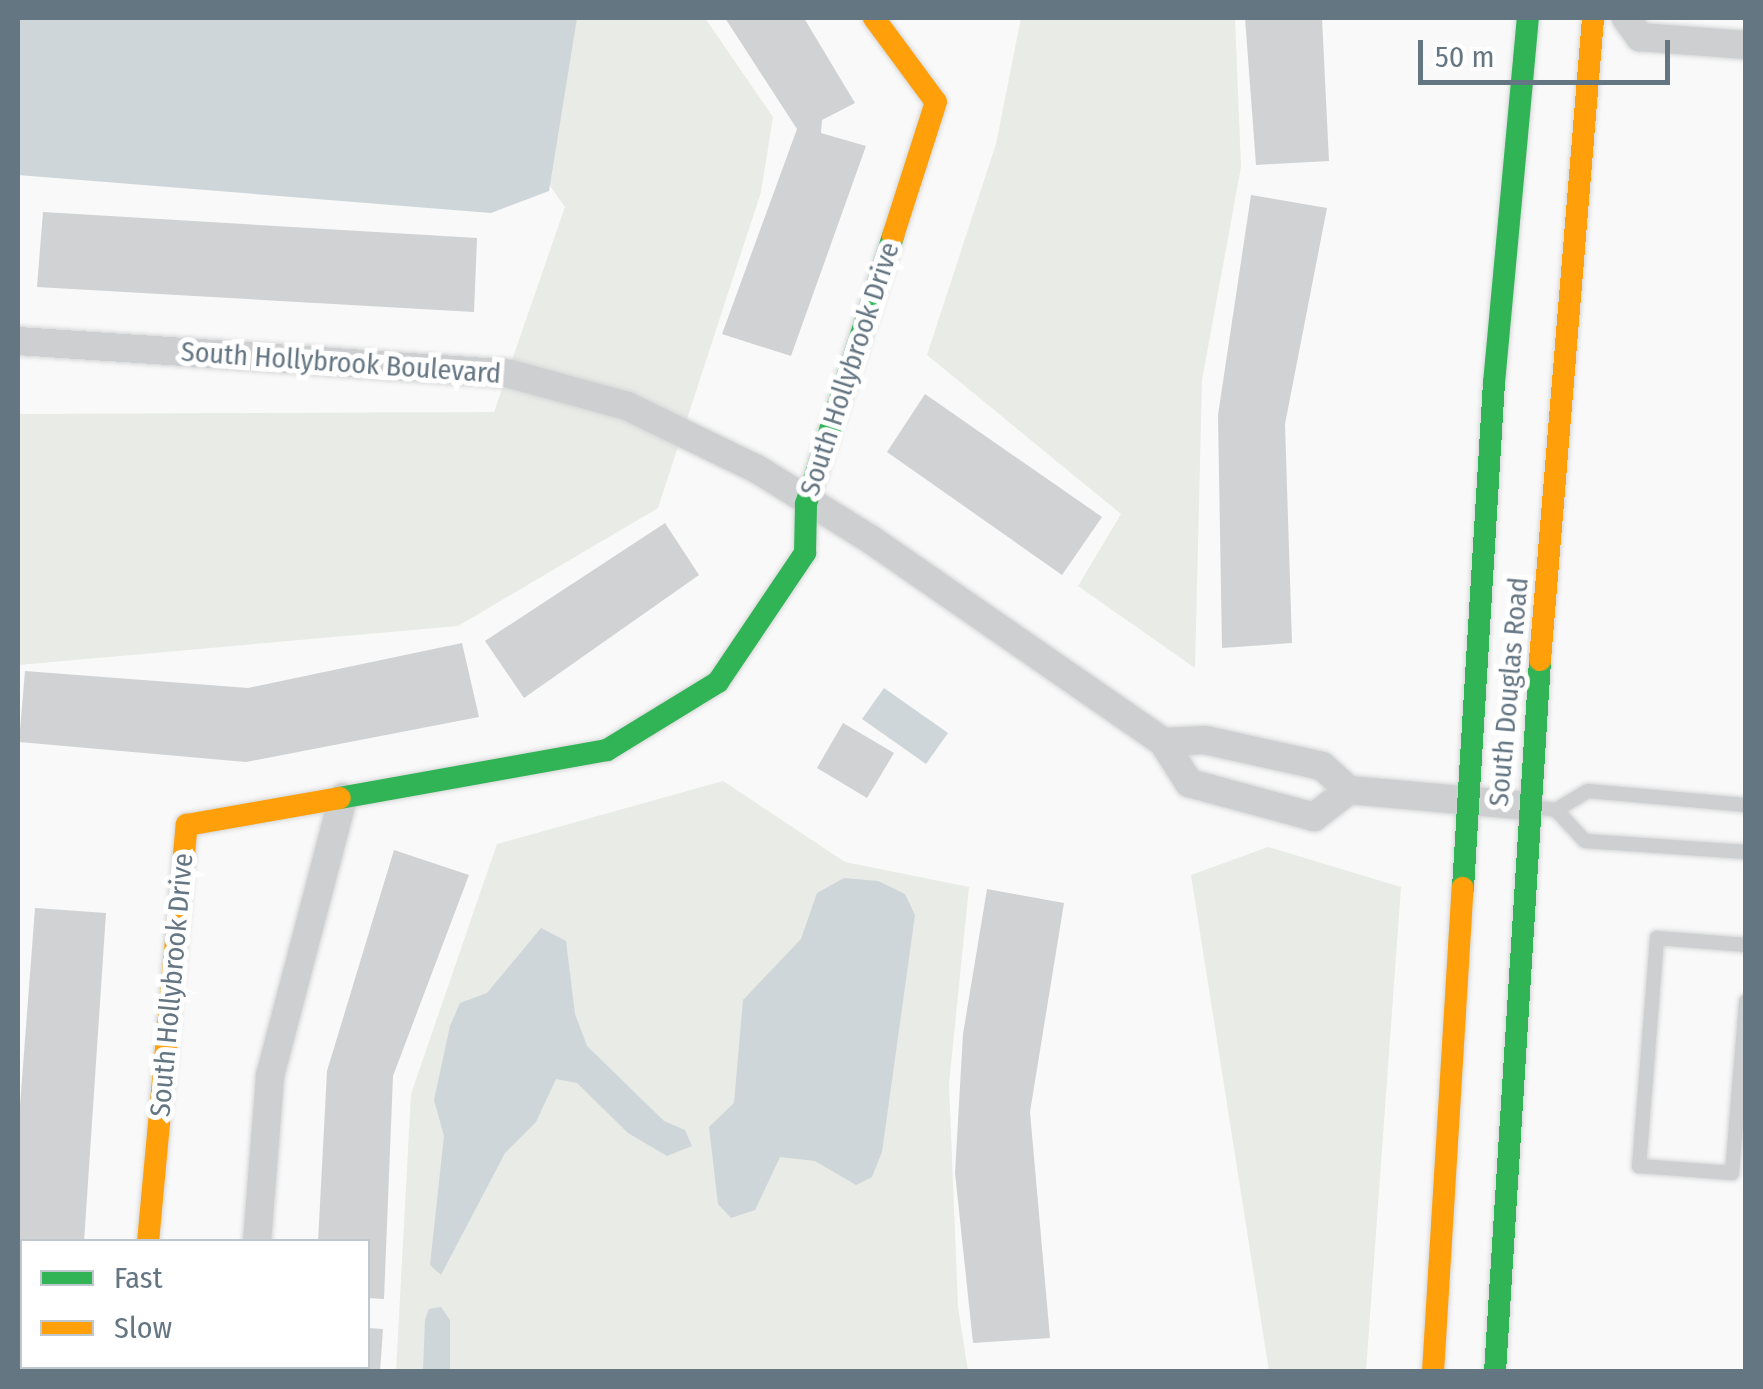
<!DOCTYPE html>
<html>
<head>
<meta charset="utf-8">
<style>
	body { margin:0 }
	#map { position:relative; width:1763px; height:1389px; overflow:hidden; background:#f9f9f9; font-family:"Fira Sans Condensed",sans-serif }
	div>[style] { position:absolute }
	.green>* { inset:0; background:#e8ebe6 }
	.water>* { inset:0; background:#ced6d9 }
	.building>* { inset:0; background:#d0d2d3 }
	.roads { filter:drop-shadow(0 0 2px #d5d6d7) drop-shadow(0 0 2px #d5d6d7) }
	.lane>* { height:14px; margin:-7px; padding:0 7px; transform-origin:7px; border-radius:7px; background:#cecfd0 }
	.street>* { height:28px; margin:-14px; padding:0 14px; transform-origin:14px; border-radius:14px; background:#cecfd0 }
	.fast>* { height:22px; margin:-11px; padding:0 11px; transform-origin:11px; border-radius:11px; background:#30b455 }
	.slow>* { height:22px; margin:-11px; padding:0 11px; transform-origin:11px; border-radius:11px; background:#ff9f0a }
	span { translate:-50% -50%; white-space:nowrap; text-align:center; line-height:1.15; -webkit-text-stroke:10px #fff; paint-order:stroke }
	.street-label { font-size:28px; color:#657683 }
	.frame { position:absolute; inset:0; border:20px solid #657683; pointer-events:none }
	.legend { position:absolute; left:20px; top:1239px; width:350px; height:130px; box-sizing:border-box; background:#fff; border:2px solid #c1c8cd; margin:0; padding:12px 18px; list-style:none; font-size:30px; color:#657683 }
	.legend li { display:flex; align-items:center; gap:20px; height:50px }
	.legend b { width:50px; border:2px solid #c1c8cd }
	.scale { position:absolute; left:1418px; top:40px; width:252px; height:45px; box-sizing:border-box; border:5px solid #657683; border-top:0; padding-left:12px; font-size:30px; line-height:35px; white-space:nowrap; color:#657683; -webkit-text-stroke:8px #fff; paint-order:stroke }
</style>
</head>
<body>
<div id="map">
	<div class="green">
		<i style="clip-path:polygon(432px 18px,705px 18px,773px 117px,761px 192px,658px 508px,458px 626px,18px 665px,18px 414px,494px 412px,565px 207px)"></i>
		<i style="clip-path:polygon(1021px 18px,1235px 18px,1241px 167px,1202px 380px,1195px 668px,1078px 586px,1121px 514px,927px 355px,996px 144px)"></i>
		<i style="clip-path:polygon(723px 781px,845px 862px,969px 887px,949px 1084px,958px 1307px,968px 1371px,396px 1372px,411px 1094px,497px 844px)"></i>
		<i style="clip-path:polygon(1268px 847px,1401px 887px,1366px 1371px,1269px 1371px,1191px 875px)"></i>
	</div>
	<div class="water">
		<i style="clip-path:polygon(18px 18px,577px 18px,549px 191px,491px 213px,18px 175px)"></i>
		<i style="clip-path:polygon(884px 688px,948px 733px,926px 764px,862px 719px)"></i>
		<i style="clip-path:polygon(844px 878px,878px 881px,905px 894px,915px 915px,882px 1152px,872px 1177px,856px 1185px,815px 1161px,780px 1157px,755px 1210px,731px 1218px,718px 1204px,709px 1127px,734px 1103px,743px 1000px,801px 939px,817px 893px)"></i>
		<i style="clip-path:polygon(541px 928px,566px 941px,575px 1014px,587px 1046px,664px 1121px,685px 1130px,692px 1146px,667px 1156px,628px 1133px,577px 1083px,556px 1079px,536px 1122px,505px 1153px,441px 1275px,430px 1265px,444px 1136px,434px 1100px,450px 1026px,460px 1003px,487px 993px)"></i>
		<i style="clip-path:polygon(441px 1307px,450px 1320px,450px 1371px,423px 1371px,425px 1320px,429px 1309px)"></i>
	</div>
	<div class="building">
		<i style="clip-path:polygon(725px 18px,804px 18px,855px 103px,822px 120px,821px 133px,866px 146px,791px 356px,722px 334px,797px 129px)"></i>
		<i style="clip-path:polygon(1245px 18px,1322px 18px,1329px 161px,1256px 165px)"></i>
		<i style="clip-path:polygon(1251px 195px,1327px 208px,1285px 424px,1292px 643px,1222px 648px,1218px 415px)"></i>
		<i style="clip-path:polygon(43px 212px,477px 238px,474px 312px,37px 287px)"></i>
		<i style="clip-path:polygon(925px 394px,1102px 517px,1062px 575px,887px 452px)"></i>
		<i style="clip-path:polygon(665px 523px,699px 575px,524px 698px,485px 641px)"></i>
		<i style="clip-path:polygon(462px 643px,479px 717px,246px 762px,19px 742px,25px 671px,248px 688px)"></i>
		<i style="clip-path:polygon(843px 723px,894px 753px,867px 798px,817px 768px)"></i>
		<i style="clip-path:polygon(394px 850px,469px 875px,393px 1076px,384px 1299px,368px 1298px,368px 1242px,318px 1242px,327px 1071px)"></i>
		<i style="clip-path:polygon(987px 889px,1064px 903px,1030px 1112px,1050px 1338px,973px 1343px,955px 1173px,963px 1034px)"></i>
		<i style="clip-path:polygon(35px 908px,106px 913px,84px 1242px,22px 1242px,22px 1358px,18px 1132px)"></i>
		<i style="clip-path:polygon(368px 1328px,383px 1329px,380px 1372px,307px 1372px,368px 1366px)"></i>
	</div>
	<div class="roads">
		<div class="lane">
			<i style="left:1532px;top:807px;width:24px;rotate:7deg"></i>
			<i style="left:1556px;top:810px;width:37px;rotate:-31deg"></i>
			<i style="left:1588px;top:791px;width:159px;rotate:5.1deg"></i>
			<i style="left:1556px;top:810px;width:42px;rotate:46.9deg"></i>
			<i style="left:1585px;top:841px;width:161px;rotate:3.9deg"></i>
			<i style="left:1746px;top:945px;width:89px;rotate:-175.5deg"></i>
			<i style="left:1657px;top:938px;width:229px;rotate:94.5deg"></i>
			<i style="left:1639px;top:1166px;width:93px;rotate:4.3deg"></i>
			<i style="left:1732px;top:1173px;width:172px;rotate:-85.3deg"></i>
		</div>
		<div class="street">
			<i style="left:1626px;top:18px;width:24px;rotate:54deg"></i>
			<i style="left:1640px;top:37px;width:106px;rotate:4.3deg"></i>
			<i style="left:18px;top:341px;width:493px;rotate:3.8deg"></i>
			<i style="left:510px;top:374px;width:121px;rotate:15.3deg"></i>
			<i style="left:627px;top:406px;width:144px;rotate:25.9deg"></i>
			<i style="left:757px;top:469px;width:133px;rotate:31.8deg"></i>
			<i style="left:870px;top:539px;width:356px;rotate:34.7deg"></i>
			<i style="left:1163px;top:742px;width:49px;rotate:57.6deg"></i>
			<i style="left:1189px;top:783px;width:130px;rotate:15.2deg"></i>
			<i style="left:1314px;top:817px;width:44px;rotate:-37.6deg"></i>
			<i style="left:1163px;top:742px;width:42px;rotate:-2.7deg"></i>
			<i style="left:1205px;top:740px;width:120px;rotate:12.5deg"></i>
			<i style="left:1322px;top:766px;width:36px;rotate:42deg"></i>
			<i style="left:1349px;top:790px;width:180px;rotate:5.1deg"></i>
			<i style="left:257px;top:1242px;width:167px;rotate:-85.5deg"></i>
			<i style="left:270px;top:1076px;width:288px;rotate:-75.3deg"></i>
			<i style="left:138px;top:1372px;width:6px;rotate:-90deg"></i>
			<i style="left:245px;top:1372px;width:6px;rotate:-81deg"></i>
		</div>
		<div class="fast">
			<i style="left:340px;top:798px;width:271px;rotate:-10.2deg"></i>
			<i style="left:607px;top:750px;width:130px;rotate:-31.5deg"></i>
			<i style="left:718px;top:682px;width:156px;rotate:-56deg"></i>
			<i style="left:805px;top:553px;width:49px;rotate:-88.8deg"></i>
			<i style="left:806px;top:504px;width:282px;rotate:-72deg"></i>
			<i style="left:1463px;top:888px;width:506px;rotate:-86.49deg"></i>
			<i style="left:1494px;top:383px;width:367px;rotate:-84.7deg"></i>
			<i style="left:1495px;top:1372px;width:713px;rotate:-86.38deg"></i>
		</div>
		<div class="slow">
			<i style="left:874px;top:18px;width:104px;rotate:53.6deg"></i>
			<i style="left:936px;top:102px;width:141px;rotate:107.8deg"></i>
			<i style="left:1540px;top:660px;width:644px;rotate:-85.28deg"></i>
			<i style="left:148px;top:1242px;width:419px;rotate:-84.7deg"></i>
			<i style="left:187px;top:825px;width:155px;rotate:-10deg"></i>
			<i style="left:1433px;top:1372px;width:485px;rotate:-86.5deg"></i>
		</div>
	</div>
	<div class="street-label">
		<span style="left:341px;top:363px;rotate:4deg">South Hollybrook Boulevard</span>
		<span style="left:850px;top:369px;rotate:-72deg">South Hollybrook Drive</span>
		<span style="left:1509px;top:692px;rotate:-85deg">South Douglas Road</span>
		<span style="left:172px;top:985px;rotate:-85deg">South Hollybrook Drive</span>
	</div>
	<div class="frame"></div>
	<ul class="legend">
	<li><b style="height:12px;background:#30b455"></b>Fast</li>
	<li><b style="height:12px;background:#ff9f0a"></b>Slow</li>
	</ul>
	<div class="scale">50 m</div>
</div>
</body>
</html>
